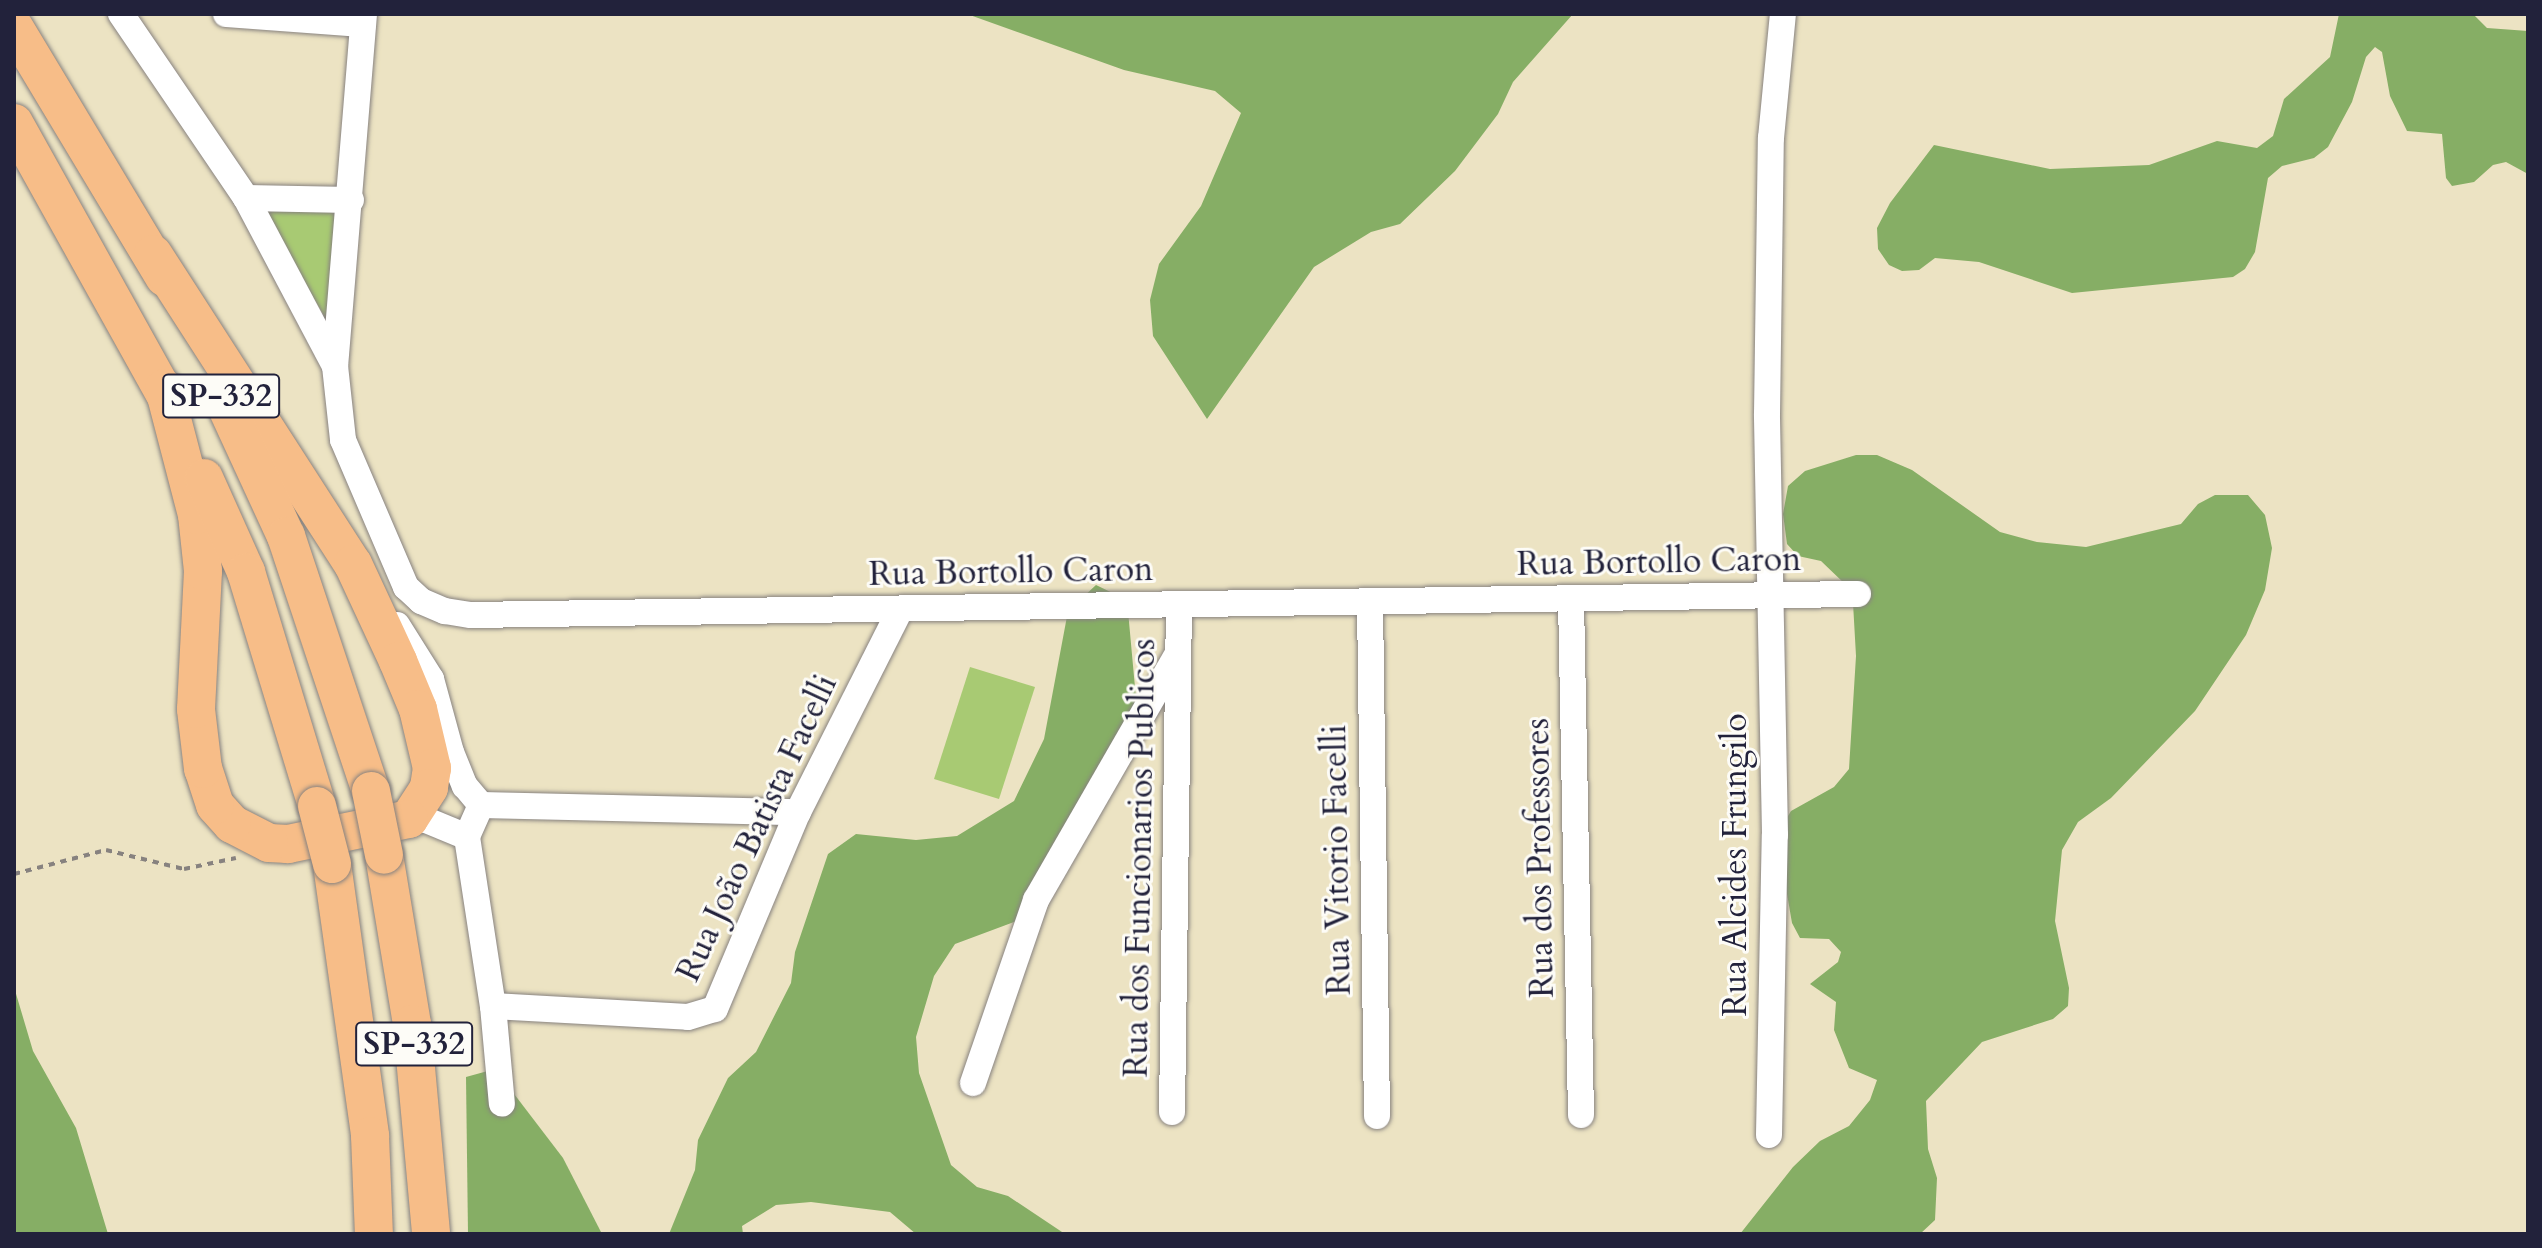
<!DOCTYPE html>
<html>
<head>
<meta charset="utf-8">
<style>
	body { margin:0 }
	#map { position:relative; width:2542px; height:1248px; overflow:hidden; background:#ece3c3; font-family:Cardo,serif }
	div>[style] { position:absolute }
	.green>* { inset:0; background:#a8ca73 }
	.forest>* { inset:0; background:#86ae65 }
	.path>* { height:4px; margin-top:-2px; transform-origin:0; background:repeating-linear-gradient(90deg,#87827f 0 6px,transparent 0 12px) }
	.roads { filter:drop-shadow(0 0 2px #87827f) drop-shadow(0 0 2px #87827f) }
	.minor>* { height:26px; margin:-13px; padding:0 13px; transform-origin:13px; border-radius:13px; background:#fff }
	.highway>* { height:38px; margin:-19px; padding:0 19px; transform-origin:19px; border-radius:19px; background:#f7bd88 }
	.bridges { filter:drop-shadow(0 0 2px #87827f) drop-shadow(0 0 2px #87827f) }
	.highway-bridge>* { height:38px; margin:-19px; padding:0 19px; transform-origin:19px; border-radius:19px; background:#f7bd88 }
	span { translate:-50% -50%; white-space:nowrap; text-align:center; line-height:1.15; -webkit-text-stroke:6px #fdfcf7; paint-order:stroke }
	.shield-label span { padding:2px 6px; background:#fdfcf7; border:2px solid; border-radius:6px; -webkit-text-stroke-width:0 }
	.shield-label { font-size:32px; color:#22223b; font-weight:700 }
	.street-label { font-size:34px; color:#22223b }
	.frame { position:absolute; inset:0; border:16px solid #22223b; pointer-events:none }
</style>
</head>
<body>
<div id="map">
	<div class="green">
		<i style="clip-path:polygon(258px 204px,343px 208px,332px 329px)"></i>
		<i style="clip-path:polygon(970px 667px,1035px 687px,999px 799px,934px 779px)"></i>
	</div>
	<div class="forest">
		<i style="clip-path:polygon(967px 14px,1573px 14px,1513px 82px,1498px 114px,1455px 171px,1400px 224px,1371px 232px,1314px 267px,1207px 419px,1153px 336px,1150px 300px,1159px 264px,1201px 206px,1241px 113px,1215px 91px,1124px 70px)"></i>
		<i style="clip-path:polygon(2339px 14px,2473px 14px,2487px 28px,2528px 31px,2528px 174px,2506px 162px,2493px 165px,2474px 182px,2452px 186px,2446px 178px,2442px 134px,2407px 131px,2390px 96px,2382px 52px,2375px 47px,2366px 57px,2352px 102px,2328px 147px,2314px 158px,2282px 166px,2268px 178px,2255px 252px,2245px 269px,2233px 277px,2072px 293px,1979px 262px,1935px 258px,1919px 270px,1902px 271px,1889px 265px,1878px 249px,1877px 228px,1890px 203px,1934px 145px,2050px 169px,2149px 165px,2217px 141px,2257px 148px,2273px 136px,2284px 99px,2330px 57px)"></i>
		<i style="clip-path:polygon(1856px 455px,1877px 455px,1912px 470px,2000px 532px,2037px 542px,2086px 547px,2181px 524px,2198px 504px,2215px 495px,2248px 495px,2265px 515px,2272px 548px,2265px 590px,2246px 635px,2195px 711px,2111px 798px,2078px 822px,2062px 850px,2055px 921px,2069px 988px,2068px 1006px,2053px 1019px,1982px 1042px,1926px 1101px,1928px 1149px,1937px 1178px,1935px 1220px,1920px 1234px,1740px 1234px,1793px 1167px,1820px 1141px,1849px 1126px,1870px 1100px,1877px 1080px,1849px 1068px,1834px 1030px,1836px 1002px,1810px 984px,1838px 962px,1841px 952px,1829px 939px,1800px 938px,1792px 923px,1781px 859px,1782px 826px,1791px 811px,1834px 787px,1849px 769px,1856px 656px,1853px 603px,1846px 585px,1821px 561px,1798px 556px,1787px 544px,1783px 514px,1788px 486px,1805px 471px)"></i>
		<i style="clip-path:polygon(1096px 585px,1127px 600px,1140px 742px,1019px 920px,955px 944px,934px 976px,916px 1037px,919px 1073px,951px 1165px,977px 1187px,1008px 1196px,1065px 1234px,916px 1234px,890px 1212px,811px 1202px,776px 1205px,742px 1226px,743px 1234px,669px 1234px,695px 1170px,698px 1140px,728px 1078px,756px 1052px,791px 983px,795px 952px,828px 854px,856px 834px,916px 840px,957px 836px,1014px 801px,1044px 739px,1068px 611px)"></i>
		<i style="clip-path:polygon(14px 987px,33px 1051px,76px 1128px,108px 1234px,14px 1234px)"></i>
		<i style="clip-path:polygon(495px 1069px,563px 1158px,602px 1234px,468px 1234px,466px 1077px)"></i>
	</div>
	<div class="path">
		<i style="left:14px;top:874px;width:95px;rotate:-14.6deg"></i>
		<i style="left:106px;top:850px;width:80px;rotate:13.7deg"></i>
		<i style="left:184px;top:869px;width:53px;rotate:-11.9deg"></i>
	</div>
	<div class="roads">
		<div class="minor">
			<i style="left:121px;top:14px;width:222px;rotate:55.8deg"></i>
			<i style="left:246px;top:198px;width:190px;rotate:62.1deg"></i>
			<i style="left:226px;top:14px;width:137px;rotate:4.2deg"></i>
			<i style="left:364px;top:14px;width:353px;rotate:94.7deg"></i>
			<i style="left:335px;top:366px;width:74px;rotate:83.8deg"></i>
			<i style="left:343px;top:440px;width:160px;rotate:66.8deg"></i>
			<i style="left:406px;top:587px;width:21px;rotate:43deg"></i>
			<i style="left:421px;top:601px;width:26px;rotate:23deg"></i>
			<i style="left:445px;top:611px;width:26px;rotate:9deg"></i>
			<i style="left:471px;top:615px;width:1387px;rotate:-0.87deg"></i>
			<i style="left:246px;top:198px;width:105px;rotate:1.1deg"></i>
			<i style="left:1571px;top:599px;width:516px;rotate:88.89deg"></i>
			<i style="left:1370px;top:602px;width:514px;rotate:89.22deg"></i>
			<i style="left:397px;top:625px;width:64px;rotate:57.8deg"></i>
			<i style="left:431px;top:679px;width:76px;rotate:74.7deg"></i>
			<i style="left:451px;top:752px;width:37px;rotate:68deg"></i>
			<i style="left:465px;top:786px;width:25px;rotate:50deg"></i>
			<i style="left:481px;top:805px;width:317px;rotate:1.3deg"></i>
			<i style="left:481px;top:805px;width:35px;rotate:114deg"></i>
			<i style="left:467px;top:837px;width:171px;rotate:81.3deg"></i>
			<i style="left:493px;top:1006px;width:98px;rotate:84.8deg"></i>
			<i style="left:409px;top:819px;width:17px;rotate:3deg"></i>
			<i style="left:426px;top:820px;width:44px;rotate:22.5deg"></i>
			<i style="left:493px;top:1006px;width:195px;rotate:3.2deg"></i>
			<i style="left:688px;top:1017px;width:28px;rotate:-17deg"></i>
			<i style="left:715px;top:1009px;width:214px;rotate:-67.2deg"></i>
			<i style="left:798px;top:812px;width:226px;rotate:-63.2deg"></i>
			<i style="left:973px;top:1083px;width:194px;rotate:-71deg"></i>
			<i style="left:1036px;top:900px;width:283px;rotate:-60.1deg"></i>
			<i style="left:1172px;top:1112px;width:507px;rotate:-89.21deg"></i>
			<i style="left:1769px;top:1135px;width:300px;rotate:-88.9deg"></i>
			<i style="left:1775px;top:835px;width:421px;rotate:-91.1deg"></i>
			<i style="left:1767px;top:414px;width:276px;rotate:-89.2deg"></i>
			<i style="left:1771px;top:138px;width:125px;rotate:-84.5deg"></i>
		</div>
		<div class="highway">
			<i style="left:14px;top:27px;width:292px;rotate:59deg"></i>
			<i style="left:14px;top:123px;width:329px;rotate:60.9deg"></i>
			<i style="left:153px;top:254px;width:369px;rotate:57.2deg"></i>
			<i style="left:353px;top:564px;width:107px;rotate:65.1deg"></i>
			<i style="left:398px;top:661px;width:52px;rotate:67.4deg"></i>
			<i style="left:418px;top:709px;width:61px;rotate:76.7deg"></i>
			<i style="left:432px;top:768px;width:20px;rotate:99deg"></i>
			<i style="left:429px;top:788px;width:37px;rotate:123deg"></i>
			<i style="left:409px;top:819px;width:124px;rotate:168.3deg"></i>
			<i style="left:288px;top:844px;width:19px;rotate:-177deg"></i>
			<i style="left:269px;top:843px;width:42px;rotate:-152.8deg"></i>
			<i style="left:232px;top:824px;width:25px;rotate:-132deg"></i>
			<i style="left:215px;top:805px;width:38px;rotate:-108deg"></i>
			<i style="left:203px;top:769px;width:60px;rotate:-96.7deg"></i>
			<i style="left:196px;top:709px;width:138px;rotate:-87.1deg"></i>
			<i style="left:203px;top:571px;width:56px;rotate:-96.1deg"></i>
			<i style="left:197px;top:515px;width:131px;rotate:-104.6deg"></i>
			<i style="left:227px;top:408px;width:141px;rotate:65.3deg"></i>
			<i style="left:286px;top:536px;width:269px;rotate:71.6deg"></i>
			<i style="left:204px;top:478px;width:103px;rotate:65.9deg"></i>
			<i style="left:246px;top:572px;width:245px;rotate:73.1deg"></i>
			<i style="left:384px;top:855px;width:171px;rotate:80.6deg"></i>
			<i style="left:412px;top:1024px;width:211px;rotate:84.8deg"></i>
			<i style="left:332px;top:864px;width:275px;rotate:82deg"></i>
			<i style="left:370px;top:1136px;width:98px;rotate:87.7deg"></i>
		</div>
	</div>
	<div class="bridges">
		<div class="highway-bridge">
			<i style="left:371px;top:791px;width:65px;rotate:78.5deg"></i>
			<i style="left:317px;top:806px;width:60px;rotate:75.5deg"></i>
		</div>
	</div>
	<div class="shield-label">
		<span style="left:221px;top:396px">SP-332</span>
		<span style="left:414px;top:1044px">SP-332</span>
	</div>
	<div class="street-label">
		<span style="left:1659px;top:562px;rotate:-1deg">Rua Bortollo Caron</span>
		<span style="left:1011px;top:572px;rotate:-1deg">Rua Bortollo Caron</span>
		<span style="left:757px;top:828px;rotate:-65deg">Rua João Batista Facelli</span>
		<span style="left:1140px;top:858px;rotate:-89deg">Rua dos Funcionarios Publicos</span>
		<span style="left:1540px;top:858px;rotate:-91deg">Rua dos Professores</span>
		<span style="left:1337px;top:860px;rotate:-91deg">Rua Vitorio Facelli</span>
		<span style="left:1736px;top:865px;rotate:-90deg">Rua Alcides Frungilo</span>
	</div>
	<div class="frame"></div>
</div>
</body>
</html>
